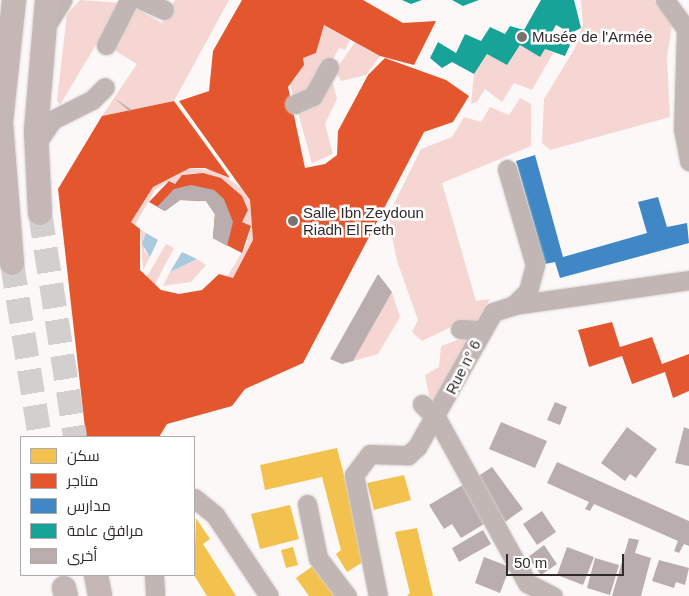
<!DOCTYPE html>
<html>
<head>
<meta charset="utf-8">
<style>
	body { margin:0 }
	#map { position:relative; width:689px; height:596px; overflow:hidden; background:#fcf8f7; font-family:Helvetica,Cairo,sans-serif }
	div>[style] { position:absolute }
	.green>* { inset:0; background:#f6d6d2 }
	.water>* { inset:0; background:#a9cadf }
	.homes>* { inset:0; background:#f2c14e }
	.shops>* { inset:0; background:#e4572e }
	.schools>* { inset:0; background:#3f88c5 }
	.public>* { inset:0; background:#17a398 }
	.building>* { inset:0; background:#b9aead }
	.major-tunnel>* { height:24px; margin-top:-12px; transform-origin:0; background:repeating-linear-gradient(90deg,#d3cfce 0 24px,transparent 0 36px) }
	.roads { filter:drop-shadow(0 0 1px #d6d4d3) drop-shadow(0 0 1px #d6d4d3) }
	.minor>* { height:19px; margin:-9.5px; padding:0 9.5px; transform-origin:9.5px; border-radius:9.5px; background:#c2b6b4 }
	.major>* { height:24px; margin:-12px; padding:0 12px; transform-origin:12px; border-radius:12px; background:#c5b7b6 }
	.dots>* { width:14px; height:14px; translate:-50% -50%; box-sizing:border-box; border:2px solid #fff; border-radius:50% }
	span { translate:-50% -50%; white-space:nowrap; text-align:center; line-height:1.15; -webkit-text-stroke:5px #fff; paint-order:stroke }
	.poi-label { font-size:15px; color:#302a2a }
	.left { translate:0 -50%; text-align:left }
	.street-label { font-size:15px; color:#302a2a }
	.legend { position:absolute; left:20px; top:436px; width:175px; height:140px; box-sizing:border-box; background:#fff; border:1px solid #acaaaa; margin:0; padding:6px 9px; list-style:none; font-size:15px; color:#302a2a }
	.legend li { display:flex; align-items:center; gap:10px; height:25px }
	.legend b { width:25px; border:1px solid #acaaaa }
	.scale { position:absolute; left:506px; top:554px; width:118px; height:22px; box-sizing:border-box; border:2px solid #302a2a; border-top:0; padding-left:6px; font-size:15px; line-height:18px; white-space:nowrap; color:#302a2a; -webkit-text-stroke:4px #fff; paint-order:stroke }
</style>
</head>
<body>
<div id="map">
	<div class="green">
		<i style="clip-path:polygon(80px 0,121px 3px,60px 105px,57px 100px,67px 14px)"></i>
		<i style="clip-path:polygon(175px 0,229px 0,174px 101px,102px 116px,137px 64px,114px 50px,137px 9px,162px 23px)"></i>
		<i style="clip-path:polygon(581px 0,654px 0,672px 24px,667px 58px,670px 117px,550px 150px,542px 143px,544px 99px,575px 48px,583px 24px)"></i>
		<i style="clip-path:polygon(324px 25px,350px 40px,345px 50px,339px 48px,329px 67px,337px 99px,325px 124px,333px 154px,312px 163px,289px 81px,296px 78px,303px 58px,316px 53px)"></i>
		<i style="clip-path:polygon(355px 42px,380px 56px,366px 75px,341px 81px,335px 71px)"></i>
		<i style="clip-path:polygon(520px 45px,540px 57px,545px 49px,553px 53px,532px 90px,514px 83px,502px 102px,485px 89px,477px 102px,471px 104px,474px 74px,487px 54px,507px 65px)"></i>
		<i style="clip-path:polygon(520px 98px,531px 104px,531px 146px,442px 183px,476px 301px,490px 299px,476px 322px,455px 325px,422px 341px,412px 332px,418px 320px,397px 261px,388px 216px,421px 149px,452px 137px,464px 117px,481px 122px,490px 107px,509px 115px)"></i>
		<i style="clip-path:polygon(190px 168px,218px 171px,241px 188px,250px 200px,253px 240px,233px 278px,227px 277px,247px 244px,251px 227px,242px 222px,248px 210px,242px 196px,221px 178px,193px 173px,182px 175px,175px 184px,169px 181px,155px 190px,135px 225px,131px 222px,153px 187px)"></i>
		<i style="clip-path:polygon(140px 229px,146px 233px,144px 250px,150px 257px,143px 270px)"></i>
		<i style="clip-path:polygon(166px 244px,174px 248px,154px 286px,146px 278px)"></i>
		<i style="clip-path:polygon(197px 259px,206px 265px,191px 282px,163px 286px,170px 272px)"></i>
		<i style="clip-path:polygon(392px 292px,400px 317px,378px 354px,353px 361px)"></i>
		<i style="clip-path:polygon(471px 335px,431px 405px,425px 375px,439px 367px,441px 346px)"></i>
	</div>
	<div class="water">
		<i style="clip-path:polygon(146px 233px,158px 240px,150px 257px,142px 244px)"></i>
		<i style="clip-path:polygon(182px 252px,197px 259px,170px 272px)"></i>
	</div>
	<div class="homes">
		<i style="clip-path:polygon(337px 448px,366px 560px,347px 572px,336px 554px,341px 550px,322px 477px,265px 490px,260px 465px)"></i>
		<i style="clip-path:polygon(404px 475px,411px 500px,374px 510px,367px 483px)"></i>
		<i style="clip-path:polygon(290px 505px,299px 539px,260px 549px,251px 514px)"></i>
		<i style="clip-path:polygon(196px 518px,210px 539px,203px 544px,236px 596px,207px 596px,194px 575px)"></i>
		<i style="clip-path:polygon(417px 528px,433px 596px,407px 596px,410px 593px,395px 532px)"></i>
		<i style="clip-path:polygon(293px 547px,298px 565px,286px 568px,281px 550px)"></i>
		<i style="clip-path:polygon(317px 563px,339px 596px,309px 596px,296px 578px)"></i>
	</div>
	<div class="shops">
		<i style="clip-path:polygon(242px 0,363px 0,403px 23px,436px 21px,414px 65px,380px 56px,324px 25px,316px 53px,303px 58px,304px 65px,288px 87px,305px 168px,325px 164px,337px 155px,338px 131px,368px 75px,385px 58px,446px 80px,469px 96px,453px 122px,424px 132px,303px 363px,245px 389px,232px 406px,167px 424px,159px 437px,86px 437px,58px 189px,102px 116px,174px 101px,230px 178px,205px 168px,190px 168px,153px 187px,131px 222px,140px 229px,140px 270px,161px 290px,179px 294px,202px 290px,219px 274px,233px 278px,253px 240px,250px 200px,179px 101px,209px 91px,213px 51px)"></i>
		<i style="clip-path:polygon(203px 173px,221px 178px,242px 196px,248px 210px,242px 222px,251px 226px,242px 253px,213px 238px,215px 214px,206px 201px,180px 200px,165px 211px,149px 202px,169px 181px,175px 184px,182px 175px)"></i>
		<i style="clip-path:polygon(612px 322px,620px 347px,652px 337px,662px 364px,689px 354px,689px 391px,673px 398px,665px 372px,632px 384px,622px 356px,589px 367px,578px 330px)"></i>
	</div>
	<div class="schools">
		<i style="clip-path:polygon(535px 155px,563px 257px,647px 233px,638px 202px,658px 197px,667px 227px,687px 223px,689px 243px,560px 278px,555px 262px,545px 264px,516px 161px)"></i>
	</div>
	<div class="public">
		<i style="clip-path:polygon(402px 0,422px 0,411px 4px)"></i>
		<i style="clip-path:polygon(452px 0,479px 0,463px 6px)"></i>
		<i style="clip-path:polygon(541px 0,574px 0,581px 28px,571px 33px,556px 25px,552px 32px,570px 45px,565px 56px,545px 49px,540px 57px,520px 45px,507px 65px,487px 54px,474px 74px,452px 62px,442px 68px,430px 58px,438px 42px,456px 53px,465px 34px,481px 41px,490px 27px,505px 34px,510px 26px,524px 30px)"></i>
	</div>
	<div class="building">
		<i style="clip-path:polygon(114px 98px,132px 110px,129px 111px)"></i>
		<i style="clip-path:polygon(191px 185px,214px 190px,224px 199px,233px 222px,227px 246px,213px 238px,215px 214px,206px 201px,180px 200px,165px 211px,157px 207px,174px 189px)"></i>
		<i style="clip-path:polygon(378px 274px,392px 292px,353px 361px,342px 364px,330px 359px)"></i>
		<i style="clip-path:polygon(555px 402px,567px 407px,560px 425px,547px 420px)"></i>
		<i style="clip-path:polygon(501px 422px,547px 441px,535px 468px,489px 449px)"></i>
		<i style="clip-path:polygon(627px 427px,657px 449px,636px 478px,630px 474px,625px 481px,601px 463px)"></i>
		<i style="clip-path:polygon(684px 427px,689px 429px,689px 466px,675px 463px)"></i>
		<i style="clip-path:polygon(557px 462px,689px 521px,689px 546px,684px 544px,679px 553px,674px 551px,678px 541px,594px 504px,590px 511px,585px 509px,589px 502px,547px 483px)"></i>
		<i style="clip-path:polygon(492px 467px,523px 509px,505px 522px,474px 479px)"></i>
		<i style="clip-path:polygon(466px 483px,489px 521px,461px 538px,452px 524px,444px 529px,429px 505px)"></i>
		<i style="clip-path:polygon(542px 511px,556px 532px,537px 545px,523px 524px)"></i>
		<i style="clip-path:polygon(483px 530px,491px 544px,459px 562px,452px 548px)"></i>
		<i style="clip-path:polygon(629px 538px,639px 540px,635px 553px,651px 558px,641px 596px,612px 596px)"></i>
		<i style="clip-path:polygon(544px 545px,557px 564px,541px 575px,528px 557px)"></i>
		<i style="clip-path:polygon(567px 547px,594px 557px,583px 585px,557px 575px)"></i>
		<i style="clip-path:polygon(484px 557px,510px 567px,500px 593px,475px 583px)"></i>
		<i style="clip-path:polygon(595px 558px,619px 565px,610px 595px,587px 588px)"></i>
		<i style="clip-path:polygon(659px 560px,689px 568px,685px 585px,676px 582px,674px 588px,652px 581px)"></i>
	</div>
	<div class="major-tunnel">
		<i style="left:40px;top:213px;width:227px;rotate:81.1deg"></i>
		<i style="left:12px;top:263px;width:176px;rotate:80.9deg"></i>
	</div>
	<div class="roads">
		<div class="minor">
			<i style="left:142px;top:0;width:24px;rotate:24deg"></i>
			<i style="left:665px;top:0;width:36px;rotate:54deg"></i>
			<i style="left:686px;top:29px;width:100px;rotate:91.7deg"></i>
			<i style="left:683px;top:129px;width:33px;rotate:79deg"></i>
			<i style="left:46px;top:26px;width:31px;rotate:-58deg"></i>
			<i style="left:106px;top:45px;width:51px;rotate:-62.9deg"></i>
			<i style="left:295px;top:104px;width:20px;rotate:-24deg"></i>
			<i style="left:313px;top:96px;width:33px;rotate:-61deg"></i>
			<i style="left:36px;top:144px;width:29px;rotate:-56deg"></i>
			<i style="left:52px;top:120px;width:45px;rotate:-26.6deg"></i>
			<i style="left:92px;top:100px;width:18px;rotate:-45deg"></i>
			<i style="left:507px;top:169px;width:100px;rotate:73.7deg"></i>
			<i style="left:535px;top:265px;width:27px;rotate:105deg"></i>
			<i style="left:528px;top:291px;width:20px;rotate:135deg"></i>
			<i style="left:460px;top:329px;width:21px;rotate:3deg"></i>
			<i style="left:422px;top:404px;width:21px;rotate:45deg"></i>
			<i style="left:437px;top:419px;width:187px;rotate:61.2deg"></i>
			<i style="left:527px;top:583px;width:29px;rotate:27deg"></i>
			<i style="left:194px;top:498px;width:27px;rotate:39deg"></i>
			<i style="left:215px;top:515px;width:97px;rotate:56.3deg"></i>
			<i style="left:307px;top:504px;width:55px;rotate:78.5deg"></i>
			<i style="left:318px;top:558px;width:48px;rotate:52.7deg"></i>
			<i style="left:154px;top:575px;width:21px;rotate:87deg"></i>
			<i style="left:378px;top:596px;width:123px;rotate:-101.2deg"></i>
			<i style="left:354px;top:475px;width:26px;rotate:-53deg"></i>
			<i style="left:370px;top:454px;width:38px;rotate:2deg"></i>
			<i style="left:408px;top:455px;width:12px;rotate:-42deg"></i>
			<i style="left:417px;top:447px;width:155px;rotate:-60.6deg"></i>
			<i style="left:493px;top:312px;width:22px;rotate:-18deg"></i>
			<i style="left:514px;top:305px;width:177px;rotate:-8.1deg"></i>
		</div>
		<div class="major">
			<i style="left:40px;top:213px;width:82px;rotate:-92.8deg"></i>
			<i style="left:36px;top:131px;width:131px;rotate:-85.2deg"></i>
			<i style="left:12px;top:263px;width:141px;rotate:-94.5deg"></i>
			<i style="left:1px;top:122px;width:123px;rotate:-83.9deg"></i>
			<i style="left:96px;top:575px;width:21px;rotate:79deg"></i>
			<i style="left:64px;top:588px;width:8px;rotate:76deg"></i>
		</div>
	</div>
	<div class="dots">
		<i style="left:522px;top:37px;background:#777272"></i>
		<i style="left:293px;top:221px;background:#777272"></i>
	</div>
	<div class="poi-label">
		<span class="left" style="left:532px;top:37px">Musée de l'Armée</span>
		<span class="left" style="left:303px;top:221px">Salle Ibn Zeydoun<br>Riadh El Feth</span>
	</div>
	<div class="street-label">
		<span style="left:463px;top:367px;rotate:-63deg">Rue n° 6</span>
	</div>
	<ul class="legend">
	<li><b style="height:14px;background:#f2c14e"></b>سكن</li>
	<li><b style="height:14px;background:#e4572e"></b>متاجر</li>
	<li><b style="height:14px;background:#3f88c5"></b>مدارس</li>
	<li><b style="height:14px;background:#17a398"></b>مرافق عامة</li>
	<li><b style="height:14px;background:#b9aead"></b>أخرى</li>
	</ul>
	<div class="scale">50 m</div>
</div>
</body>
</html>
